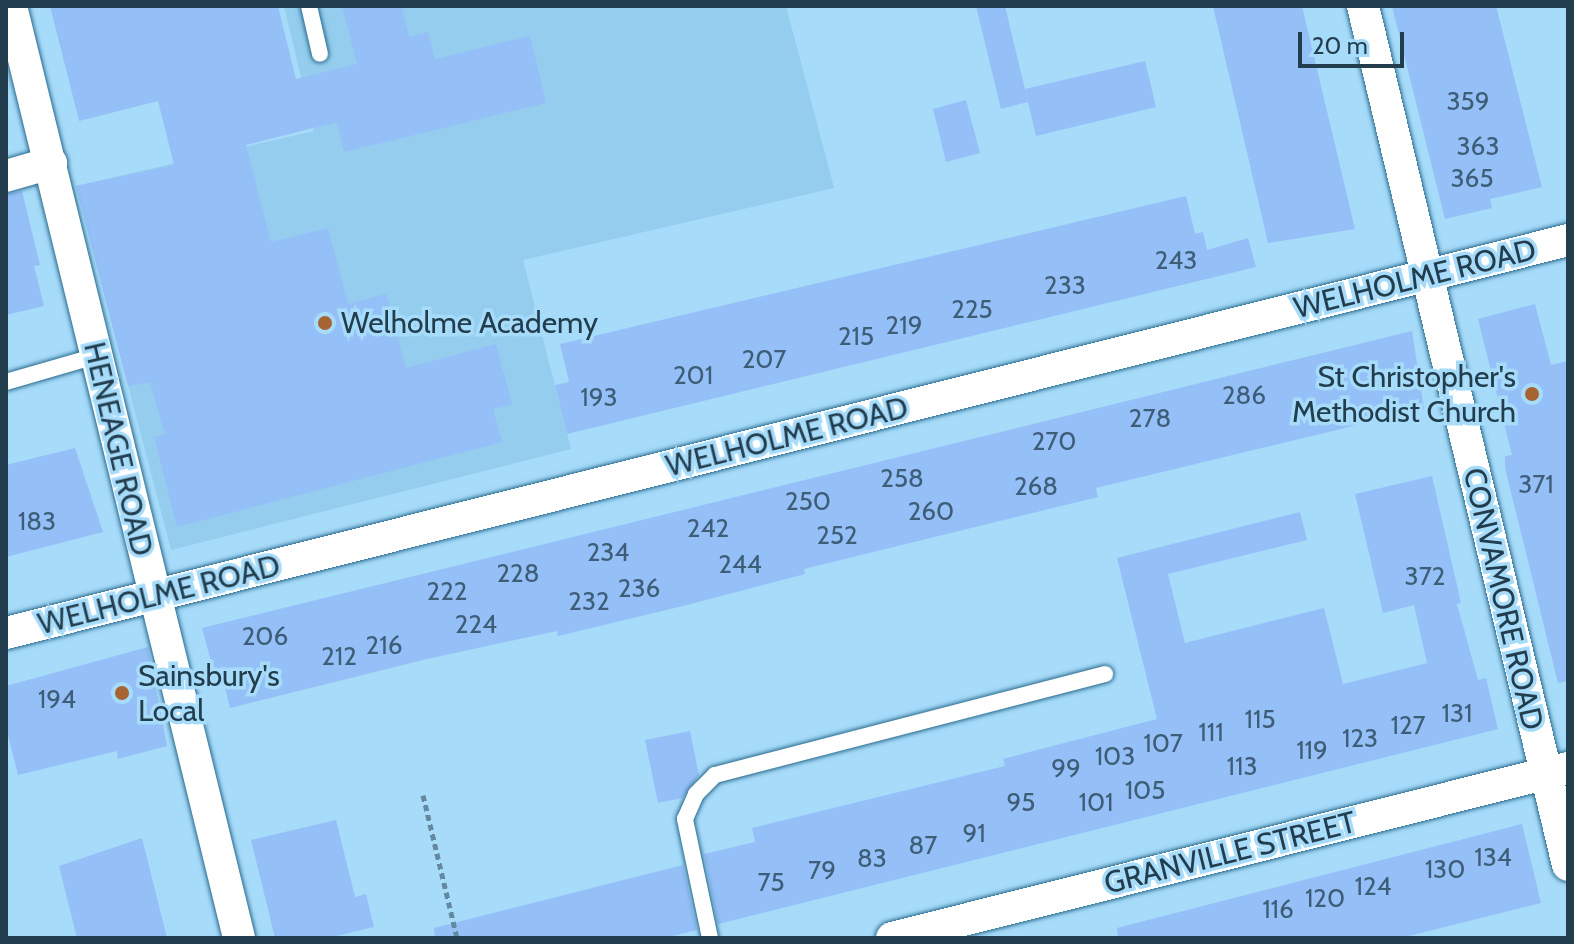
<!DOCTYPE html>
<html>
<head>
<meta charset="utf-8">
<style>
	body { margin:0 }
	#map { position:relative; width:1574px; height:944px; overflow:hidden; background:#a7dbfa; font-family:Cabin,sans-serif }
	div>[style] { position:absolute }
	.built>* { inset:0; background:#94cdee }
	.building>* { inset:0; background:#94bff7 }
	.path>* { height:5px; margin-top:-2.5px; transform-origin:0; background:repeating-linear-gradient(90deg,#6289a0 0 6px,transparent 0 10px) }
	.roads { filter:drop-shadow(0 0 2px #296b8e) drop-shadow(0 0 2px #296b8e) }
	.service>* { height:16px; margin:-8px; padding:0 8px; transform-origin:8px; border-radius:8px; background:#fff }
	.minor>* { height:32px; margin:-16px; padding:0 16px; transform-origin:16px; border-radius:16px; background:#fff }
	.dots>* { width:22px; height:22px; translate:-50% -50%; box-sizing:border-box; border:4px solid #a7dbfa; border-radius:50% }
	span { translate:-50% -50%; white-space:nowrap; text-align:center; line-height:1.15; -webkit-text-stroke:7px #a7dbfa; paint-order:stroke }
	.number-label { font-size:26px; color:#3e5e78 }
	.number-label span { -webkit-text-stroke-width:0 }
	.street-label { font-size:30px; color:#223d4d }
	.poi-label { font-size:30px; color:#223d4d }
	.left { translate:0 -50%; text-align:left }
	.right { translate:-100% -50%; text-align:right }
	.frame { position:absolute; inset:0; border:8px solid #223d4d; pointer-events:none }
	.scale { position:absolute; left:1298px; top:32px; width:106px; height:36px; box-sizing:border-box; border:4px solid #223d4d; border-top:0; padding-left:10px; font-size:24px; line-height:28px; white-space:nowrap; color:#223d4d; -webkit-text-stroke:6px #a7dbfa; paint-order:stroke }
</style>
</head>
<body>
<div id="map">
	<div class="built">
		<i style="clip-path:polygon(284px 6px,786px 6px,834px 188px,523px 260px,571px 449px,171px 550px,76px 186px,314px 131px)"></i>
	</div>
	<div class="building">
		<i style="clip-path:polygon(50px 6px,278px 6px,296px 79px,357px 64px,342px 6px,402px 6px,409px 37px,428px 32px,435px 59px,530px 36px,546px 103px,344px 152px,337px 122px,246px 145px,271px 242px,328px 228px,348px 304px,386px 294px,406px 368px,496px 344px,512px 404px,493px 409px,502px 442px,177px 527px,154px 437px,165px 434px,150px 382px,128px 386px,76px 186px,174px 165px,158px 101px,79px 121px)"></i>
		<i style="clip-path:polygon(976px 6px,1005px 6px,1028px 102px,1001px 109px)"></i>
		<i style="clip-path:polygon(1213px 6px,1302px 6px,1355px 229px,1268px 243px)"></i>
		<i style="clip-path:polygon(1392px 6px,1496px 6px,1542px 187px,1490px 199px,1492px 208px,1445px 219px)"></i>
		<i style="clip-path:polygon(1145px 61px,1156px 107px,1036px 136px,1025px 89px)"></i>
		<i style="clip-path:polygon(966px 100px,980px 153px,946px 162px,933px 109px)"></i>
		<i style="clip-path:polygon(22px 191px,40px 265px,34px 266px,44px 306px,6px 315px,6px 194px)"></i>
		<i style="clip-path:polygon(1186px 196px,1195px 234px,1203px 232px,1207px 250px,1248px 238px,1256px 267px,567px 434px,555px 385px,569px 382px,560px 344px)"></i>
		<i style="clip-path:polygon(1535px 304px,1551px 365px,1568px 361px,1568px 681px,1558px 683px,1505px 468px,1505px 456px,1512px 455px,1478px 319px)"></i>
		<i style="clip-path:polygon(1412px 331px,1424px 409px,1096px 488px,1098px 497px,804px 569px,805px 574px,687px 605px,558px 636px,557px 631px,427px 659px,230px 708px,220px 668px,213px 669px,202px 628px)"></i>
		<i style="clip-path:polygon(75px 448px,103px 532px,6px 557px,6px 465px)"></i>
		<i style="clip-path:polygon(1432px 476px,1461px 603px,1457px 604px,1478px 680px,1486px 678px,1498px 729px,718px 924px,704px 854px,755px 842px,752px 828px,1005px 766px,1003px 759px,1157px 719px,1117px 558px,1300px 512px,1307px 540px,1168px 574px,1185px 643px,1324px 608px,1343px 684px,1427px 663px,1414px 605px,1383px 613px,1355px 494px)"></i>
		<i style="clip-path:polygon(148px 647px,167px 746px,118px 759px,117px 751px,18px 775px,6px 727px,6px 686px)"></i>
		<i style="clip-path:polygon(690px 731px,699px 775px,682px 798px,658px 803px,645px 740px)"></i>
		<i style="clip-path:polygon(336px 820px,355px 897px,366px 894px,374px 927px,328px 938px,275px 938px,251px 840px)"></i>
		<i style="clip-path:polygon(1522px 824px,1541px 903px,1401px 938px,1118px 938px,1117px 928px)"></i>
		<i style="clip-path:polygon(142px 838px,167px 938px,77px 938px,59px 866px)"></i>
		<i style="clip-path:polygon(683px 865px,697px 930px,665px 938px,435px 938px,434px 928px)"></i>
	</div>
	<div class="path">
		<i style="left:423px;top:795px;width:147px;rotate:76.6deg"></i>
	</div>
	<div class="roads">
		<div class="service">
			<i style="left:309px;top:6px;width:49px;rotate:77.1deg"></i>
			<i style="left:6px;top:382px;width:94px;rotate:-16.1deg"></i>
			<i style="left:710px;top:938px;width:122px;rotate:-101.9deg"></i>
			<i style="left:685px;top:819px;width:27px;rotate:-66deg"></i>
			<i style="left:696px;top:794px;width:27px;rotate:-45deg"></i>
			<i style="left:715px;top:775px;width:403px;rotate:-14.5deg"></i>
		</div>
		<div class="minor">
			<i style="left:11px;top:6px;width:959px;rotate:76.25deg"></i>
			<i style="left:1363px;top:6px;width:883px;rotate:76.58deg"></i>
			<i style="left:6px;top:176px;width:47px;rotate:-16.1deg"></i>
			<i style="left:6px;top:633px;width:1611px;rotate:-14.12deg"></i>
			<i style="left:892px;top:938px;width:697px;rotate:-14.12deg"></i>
		</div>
	</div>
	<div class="dots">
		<i style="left:325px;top:323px;background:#a66432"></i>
		<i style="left:1532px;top:394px;background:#a66432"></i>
		<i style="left:122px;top:693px;background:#a66432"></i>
	</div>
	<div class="number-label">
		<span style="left:1468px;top:102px">359</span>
		<span style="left:1478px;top:147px">363</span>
		<span style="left:1472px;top:179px">365</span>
		<span style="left:1176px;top:261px">243</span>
		<span style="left:1065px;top:286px">233</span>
		<span style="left:972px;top:310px">225</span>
		<span style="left:904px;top:326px">219</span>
		<span style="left:856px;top:337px">215</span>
		<span style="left:764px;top:360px">207</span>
		<span style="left:693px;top:376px">201</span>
		<span style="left:1244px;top:396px">286</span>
		<span style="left:599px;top:398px">193</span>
		<span style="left:1150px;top:419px">278</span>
		<span style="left:1054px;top:442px">270</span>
		<span style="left:902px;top:479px">258</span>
		<span style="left:1536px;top:485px">371</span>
		<span style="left:1036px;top:487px">268</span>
		<span style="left:808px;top:502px">250</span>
		<span style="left:931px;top:512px">260</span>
		<span style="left:37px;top:522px">183</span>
		<span style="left:708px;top:529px">242</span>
		<span style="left:837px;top:536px">252</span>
		<span style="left:608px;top:553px">234</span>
		<span style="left:740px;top:565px">244</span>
		<span style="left:518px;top:574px">228</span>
		<span style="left:1425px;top:577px">372</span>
		<span style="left:639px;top:589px">236</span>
		<span style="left:447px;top:592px">222</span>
		<span style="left:589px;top:602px">232</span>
		<span style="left:476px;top:625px">224</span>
		<span style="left:265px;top:637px">206</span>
		<span style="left:384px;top:646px">216</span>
		<span style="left:339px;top:657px">212</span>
		<span style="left:57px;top:700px">194</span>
		<span style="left:1457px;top:714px">131</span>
		<span style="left:1260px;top:720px">115</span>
		<span style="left:1408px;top:726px">127</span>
		<span style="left:1211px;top:733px">111</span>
		<span style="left:1360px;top:739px">123</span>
		<span style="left:1163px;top:744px">107</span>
		<span style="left:1312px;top:751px">119</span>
		<span style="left:1115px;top:757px">103</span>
		<span style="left:1242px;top:767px">113</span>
		<span style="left:1066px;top:769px">99</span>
		<span style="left:1145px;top:791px">105</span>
		<span style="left:1021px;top:803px">95</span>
		<span style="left:1096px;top:803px">101</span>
		<span style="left:974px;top:834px">91</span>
		<span style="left:923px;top:846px">87</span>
		<span style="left:1493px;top:858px">134</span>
		<span style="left:872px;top:859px">83</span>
		<span style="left:1445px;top:870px">130</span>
		<span style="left:822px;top:871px">79</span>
		<span style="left:771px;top:883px">75</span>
		<span style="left:1373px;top:887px">124</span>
		<span style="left:1325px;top:899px">120</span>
		<span style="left:1278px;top:910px">116</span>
	</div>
	<div class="street-label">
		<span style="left:1415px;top:279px;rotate:-14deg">WELHOLME ROAD</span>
		<span style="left:787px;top:437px;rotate:-14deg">WELHOLME ROAD</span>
		<span style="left:118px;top:449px;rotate:77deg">HENEAGE ROAD</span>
		<span style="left:159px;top:595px;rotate:-14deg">WELHOLME ROAD</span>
		<span style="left:1503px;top:599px;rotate:77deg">CONVAMORE ROAD</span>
		<span style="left:1230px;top:853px;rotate:-14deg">GRANVILLE STREET</span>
	</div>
	<div class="poi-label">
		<span class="left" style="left:341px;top:323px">Welholme Academy</span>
		<span class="right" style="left:1516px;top:394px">St Christopher's<br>Methodist Church</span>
		<span class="left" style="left:138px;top:693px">Sainsbury's<br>Local</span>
	</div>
	<div class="frame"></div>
	<div class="scale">20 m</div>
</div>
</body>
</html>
